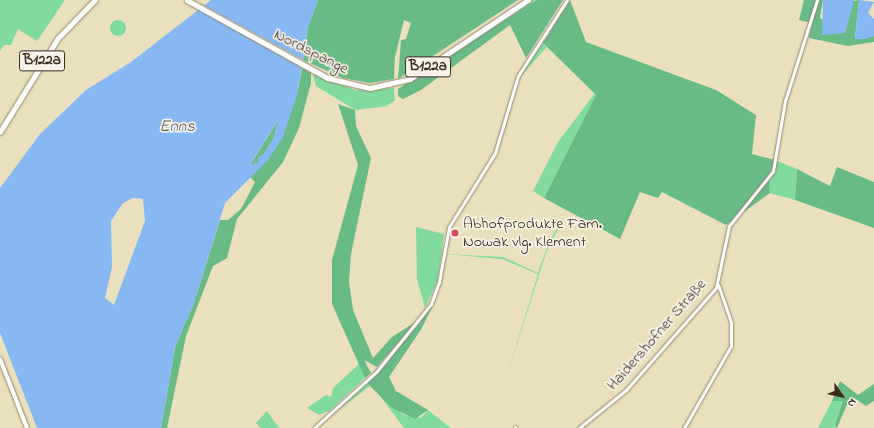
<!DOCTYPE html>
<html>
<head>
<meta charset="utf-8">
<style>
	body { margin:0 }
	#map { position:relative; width:874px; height:428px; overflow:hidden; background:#ebe0be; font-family:"Indie Flower",sans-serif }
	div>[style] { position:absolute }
	.green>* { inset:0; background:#81dba1 }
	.round { border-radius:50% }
	.forest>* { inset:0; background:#68bb87 }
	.water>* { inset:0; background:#87b8f3 }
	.pier>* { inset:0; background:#ebe0be }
	.roads { filter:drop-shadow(0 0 1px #93856e) drop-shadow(0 0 1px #93856e) }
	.street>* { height:3px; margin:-1.5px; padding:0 1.5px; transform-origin:1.5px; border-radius:1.5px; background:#fff }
	.secondary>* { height:4px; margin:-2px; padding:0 2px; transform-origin:2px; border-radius:2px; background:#fff }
	.primary>* { height:4.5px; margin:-2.25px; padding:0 2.25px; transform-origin:2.25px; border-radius:2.25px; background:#fff }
	.dots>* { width:11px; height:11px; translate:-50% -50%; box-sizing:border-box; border:2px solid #f7f3e8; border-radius:50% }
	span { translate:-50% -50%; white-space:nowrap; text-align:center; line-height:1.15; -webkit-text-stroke:3.5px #f7f3e8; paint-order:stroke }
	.shield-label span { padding:1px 3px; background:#f7f3e8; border:1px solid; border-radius:3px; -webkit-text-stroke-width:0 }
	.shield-label { font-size:15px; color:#3b2a1e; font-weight:700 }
	.street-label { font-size:16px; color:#3b2a1e }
	.poi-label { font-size:16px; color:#3b2a1e }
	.left { translate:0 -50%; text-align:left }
	.water-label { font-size:17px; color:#52555e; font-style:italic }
	.north { position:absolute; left:822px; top:376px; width:40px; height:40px; -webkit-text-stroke:3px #f7f3e8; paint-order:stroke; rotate:124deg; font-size:11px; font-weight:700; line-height:16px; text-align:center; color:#3b2a1e }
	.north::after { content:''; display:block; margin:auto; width:14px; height:18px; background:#3b2a1e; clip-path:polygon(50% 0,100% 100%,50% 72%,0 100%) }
</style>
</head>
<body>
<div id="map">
	<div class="green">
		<i style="clip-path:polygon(0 0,65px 0,37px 41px,18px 29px,11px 45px,4px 45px,0 51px)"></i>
		<i style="clip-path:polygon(532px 0,537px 0,416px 81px,398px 89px)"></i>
		<i class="round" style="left:110px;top:20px;width:16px;height:16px"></i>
		<i style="clip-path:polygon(543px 43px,547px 47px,519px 78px,529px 61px)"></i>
		<i style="clip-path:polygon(313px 74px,355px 90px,394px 88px,395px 100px,387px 106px,355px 110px,316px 86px)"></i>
		<i style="clip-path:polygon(595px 93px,596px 95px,544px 198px,533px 191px,558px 142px)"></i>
		<i style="clip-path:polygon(775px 160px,797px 169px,795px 200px,770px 193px,769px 177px)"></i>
		<i style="clip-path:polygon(566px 213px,546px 253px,505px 382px,538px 274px,502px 259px,444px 254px,503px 257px,538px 273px,549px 242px)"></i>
		<i style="clip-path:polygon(416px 227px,444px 234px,438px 280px,425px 308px,417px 279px)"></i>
		<i style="clip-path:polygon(360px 363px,365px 378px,329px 411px,319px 415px,307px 408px,326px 395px,331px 397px,333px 388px)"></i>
		<i style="clip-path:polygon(366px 382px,370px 386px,315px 428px)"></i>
		<i style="clip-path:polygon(380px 396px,404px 415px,421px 418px,428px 410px,451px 428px,404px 428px)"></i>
		<i style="clip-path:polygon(832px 401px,843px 401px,835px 423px,837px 428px,818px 428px)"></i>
		<i style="clip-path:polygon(267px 411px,276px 424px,280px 428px,261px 428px,256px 423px)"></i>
	</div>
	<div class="forest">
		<i style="clip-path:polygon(318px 0,518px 0,398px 79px,401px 40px,406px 39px,411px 23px,404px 20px,395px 57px,394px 79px,370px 83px,343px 78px,303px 60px,308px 27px)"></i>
		<i style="clip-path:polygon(537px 0,563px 0,526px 58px,510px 25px,421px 90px,403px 99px,398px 96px,398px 89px)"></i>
		<i style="clip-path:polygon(570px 0,586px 42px,716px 90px,756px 115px,752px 154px,775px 160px,769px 176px,770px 193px,726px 225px,662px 192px,658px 198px,640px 192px,620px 239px,544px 198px,596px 95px,543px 43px)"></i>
		<i style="clip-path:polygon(804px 0,823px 0,820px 18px,845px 33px,853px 1px,859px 0,855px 38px,874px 36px,874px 42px,848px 46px,809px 38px,812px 23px,799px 20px)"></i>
		<i style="clip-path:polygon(302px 68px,311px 73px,311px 83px,299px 128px,283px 162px,237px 219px,227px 258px,213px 266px,186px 336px,167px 428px,161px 428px,175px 347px,194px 303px,220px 220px,228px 220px,241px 209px,255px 182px,249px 176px,268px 160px,297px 95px)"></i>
		<i style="clip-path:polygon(338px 104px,355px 110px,356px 126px,371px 158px,351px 254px,349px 282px,353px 310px,373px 358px,392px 337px,417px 321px,377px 367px,364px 360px,371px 373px,365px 378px,332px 304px,332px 260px,358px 165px)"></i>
		<i style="clip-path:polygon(279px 119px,273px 140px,258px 163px,250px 165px)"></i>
		<i style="clip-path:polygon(837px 167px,874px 182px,874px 228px,795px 200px,797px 169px,830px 186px)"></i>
		<i style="clip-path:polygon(436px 299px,422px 328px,389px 377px,396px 391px,428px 410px,415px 419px,392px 408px,366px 382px,419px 324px)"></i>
		<i style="clip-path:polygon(840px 381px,858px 395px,874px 384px,874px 401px,866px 406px,854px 398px,848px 402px,837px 428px,835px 424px,843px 401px,832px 401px)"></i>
	</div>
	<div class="water">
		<i style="clip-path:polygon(evenodd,211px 0,318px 0,308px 27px,297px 95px,283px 137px,268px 160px,225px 203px,194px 303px,175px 347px,161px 428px,37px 428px,0 333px,0 188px,40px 134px,86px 90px,131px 62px,211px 0,278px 120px,273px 140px,264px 154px,258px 157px,258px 163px,250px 165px,278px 120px,211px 0,133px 198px,143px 199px,145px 221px,114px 305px,105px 298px,112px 267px,111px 221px,123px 203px,133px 198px)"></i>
		<i style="clip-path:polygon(823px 0,854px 0,845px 33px,822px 35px)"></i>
		<i style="clip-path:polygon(859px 0,874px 2px,868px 13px,874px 19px,874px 36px,865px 39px,855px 39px)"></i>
	</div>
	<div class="pier">
		<i style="clip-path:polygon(203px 5px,305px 61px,304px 69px,197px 9px)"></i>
	</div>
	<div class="roads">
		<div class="street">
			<i style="left:515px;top:427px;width:1px;rotate:45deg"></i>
			<i style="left:314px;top:428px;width:85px;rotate:-42.1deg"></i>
			<i style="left:377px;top:371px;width:86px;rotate:-51.1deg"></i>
			<i style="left:431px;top:304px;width:23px;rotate:-70deg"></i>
			<i style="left:439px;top:282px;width:56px;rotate:-79.7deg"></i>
			<i style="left:449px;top:227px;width:87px;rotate:-58.1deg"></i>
			<i style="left:495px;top:153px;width:80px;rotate:-73.4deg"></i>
			<i style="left:518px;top:76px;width:90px;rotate:-57.2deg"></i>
			<i style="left:579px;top:428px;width:60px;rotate:-39deg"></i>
			<i style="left:626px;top:390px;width:136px;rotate:-48.6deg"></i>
			<i style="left:716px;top:288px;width:63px;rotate:-78.2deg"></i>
			<i style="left:729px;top:226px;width:70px;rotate:-51.3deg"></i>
			<i style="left:773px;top:171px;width:71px;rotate:-80.3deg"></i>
			<i style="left:785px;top:101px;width:106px;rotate:-72.4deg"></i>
			<i style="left:684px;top:428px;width:95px;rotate:-60.2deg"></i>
			<i style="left:731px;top:346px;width:24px;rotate:-90deg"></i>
			<i style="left:731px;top:322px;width:39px;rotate:-109deg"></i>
		</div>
		<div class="secondary">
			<i style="left:0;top:359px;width:74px;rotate:68.6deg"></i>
		</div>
		<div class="primary">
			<i style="left:187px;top:0;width:161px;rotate:29deg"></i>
			<i style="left:328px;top:78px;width:43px;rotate:13.4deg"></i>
			<i style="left:370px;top:88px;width:41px;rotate:-12.7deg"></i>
			<i style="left:410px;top:79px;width:142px;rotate:-33.8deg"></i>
			<i style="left:0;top:132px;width:110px;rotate:-58.3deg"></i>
			<i style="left:58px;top:38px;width:53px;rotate:-45.8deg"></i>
		</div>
	</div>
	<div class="dots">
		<i style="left:455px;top:233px;background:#d1495b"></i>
	</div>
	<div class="shield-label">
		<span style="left:42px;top:61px">B122a</span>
		<span style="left:428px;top:67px">B122a</span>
	</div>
	<div class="street-label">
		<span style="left:311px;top:52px;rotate:27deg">Nordspange</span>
		<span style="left:657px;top:335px;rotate:-49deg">Haidershofner Straße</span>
	</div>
	<div class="poi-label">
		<span class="left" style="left:463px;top:233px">Abhofprodukte Fam.<br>Nowak vlg. Klement</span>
	</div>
	<div class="water-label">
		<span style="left:177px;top:127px">Enns</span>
	</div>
	<div class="north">N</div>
</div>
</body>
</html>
